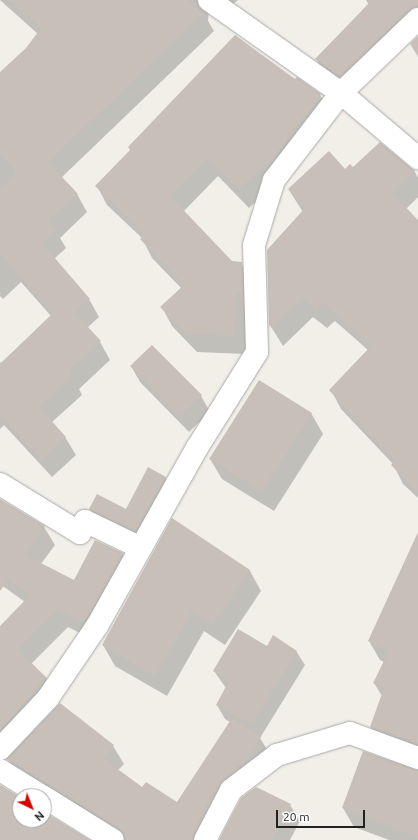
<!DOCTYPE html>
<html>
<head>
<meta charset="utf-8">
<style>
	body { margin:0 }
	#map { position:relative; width:418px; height:840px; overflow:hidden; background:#f2efe9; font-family:Ubuntu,sans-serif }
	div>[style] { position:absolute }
	.shadow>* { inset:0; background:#0003 }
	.building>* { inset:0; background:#c7bfb8 }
	.roads { filter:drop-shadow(0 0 1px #a9a9a9) drop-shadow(0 0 1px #a9a9a9) }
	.minor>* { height:22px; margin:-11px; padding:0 11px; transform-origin:11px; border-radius:11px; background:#fff }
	span { translate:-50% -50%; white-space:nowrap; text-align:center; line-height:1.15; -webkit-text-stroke:4px #fff; paint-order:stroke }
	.north { position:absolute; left:12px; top:788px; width:40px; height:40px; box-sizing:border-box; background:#fff; border:1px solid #a7a7a7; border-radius:50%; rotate:137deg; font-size:11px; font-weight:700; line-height:16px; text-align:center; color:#222 }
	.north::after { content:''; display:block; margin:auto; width:14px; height:18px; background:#d40000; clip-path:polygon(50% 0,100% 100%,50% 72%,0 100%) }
	.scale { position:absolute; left:276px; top:810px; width:89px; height:18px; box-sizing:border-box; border:2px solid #222; border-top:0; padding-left:5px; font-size:12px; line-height:14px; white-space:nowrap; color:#222; -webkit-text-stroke:3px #fff; paint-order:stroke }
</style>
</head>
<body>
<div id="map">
	<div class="shadow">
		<i style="clip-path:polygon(0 0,238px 0,228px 8px,209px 10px,208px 21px,214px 31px,61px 178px,77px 194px,87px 212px,60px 238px,66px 248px,54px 259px,89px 299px,99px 317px,87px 328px,100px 342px,110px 360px,79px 389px,82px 395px,52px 422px,65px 437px,76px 455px,52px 477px,4px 425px,0 429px,0 362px,1px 363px,51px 316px,21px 282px,3px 299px,0 296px,0 73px,27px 48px,38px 34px)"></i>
		<i style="clip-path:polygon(366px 0,418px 0,418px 32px,351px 94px,326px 77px,316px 59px,369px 5px)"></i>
		<i style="clip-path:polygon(418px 38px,418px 57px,411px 45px)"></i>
		<i style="clip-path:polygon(296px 81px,320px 95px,331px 113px,276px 183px,249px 208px,218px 176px,183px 212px,231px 262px,241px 263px,252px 282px,245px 354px,197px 352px,172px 326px,162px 307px,181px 288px,152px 258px,142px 238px,107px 205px,97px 186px)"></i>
		<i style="clip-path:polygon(380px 144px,415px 172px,418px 178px,418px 197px,406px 209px,418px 221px,418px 498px,403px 484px,393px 464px,341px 409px,331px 390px,368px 350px,335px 321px,327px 328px,313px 317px,283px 346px,270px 325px,303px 212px,289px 190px,353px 169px)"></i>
		<i style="clip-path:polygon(131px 366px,201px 396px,210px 412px,189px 432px,140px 382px)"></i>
		<i style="clip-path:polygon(311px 413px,323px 434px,274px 511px,222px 479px,210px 459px)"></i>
		<i style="clip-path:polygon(148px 469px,166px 478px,175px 493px,145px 547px,99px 525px,90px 509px,126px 511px)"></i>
		<i style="clip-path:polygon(0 500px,44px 527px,55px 545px,41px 564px,74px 581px,95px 541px,123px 554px,133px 572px,94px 640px,68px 627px,31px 664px,46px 678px,56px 696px,0 761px,0 634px,25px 602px,0 584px)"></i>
		<i style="clip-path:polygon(172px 519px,250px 571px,261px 591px,225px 645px,204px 631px,167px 696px,115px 666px,103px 645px)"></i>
		<i style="clip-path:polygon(418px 535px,418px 759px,381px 745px,371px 727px,382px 696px,374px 683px,384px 662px,380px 660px,369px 641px)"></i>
		<i style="clip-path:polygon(267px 647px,296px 651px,305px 665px,260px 738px,271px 756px,230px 802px,210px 840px,119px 840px,18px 777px,8px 759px,60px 704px,113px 746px,124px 764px,118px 770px,143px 788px,177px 803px,230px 722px,225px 719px,217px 705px,226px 688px,214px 671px)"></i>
		<i style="clip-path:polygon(418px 770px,418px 840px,389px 840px,354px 827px,343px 808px)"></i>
		<i style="clip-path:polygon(0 786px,20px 798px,20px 820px,44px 820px,44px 812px,90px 840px,0 840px)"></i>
		<i style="clip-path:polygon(290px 805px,300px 821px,290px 840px,222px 840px)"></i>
	</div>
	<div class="building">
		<i style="clip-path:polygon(9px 0,186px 0,204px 13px,48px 162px,78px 194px,48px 221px,56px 230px,42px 243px,90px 299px,74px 312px,101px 341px,68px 372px,72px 376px,39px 407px,66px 437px,41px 460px,0 415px,0 364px,52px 314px,0 253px,0 190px,16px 175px,12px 171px,14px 169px,0 154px,0 72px,26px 48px,41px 28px)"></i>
		<i style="clip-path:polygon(368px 0,418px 0,418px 7px,409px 10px,340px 77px,315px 59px,370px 2px)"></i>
		<i style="clip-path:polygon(235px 35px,295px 79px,297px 77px,321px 94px,267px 167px,265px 165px,238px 190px,207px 158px,170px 196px,232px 261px,242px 262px,243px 297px,237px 291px,234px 336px,185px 333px,160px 307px,184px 285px,140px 239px,145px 234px,95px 186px,130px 150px,128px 147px)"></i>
		<i style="clip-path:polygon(418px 36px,418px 53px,410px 44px)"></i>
		<i style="clip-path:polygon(380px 142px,415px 171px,392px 193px,418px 220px,418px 492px,391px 465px,395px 461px,329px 390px,371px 346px,324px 303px,316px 310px,302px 299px,272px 328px,269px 325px,267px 250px,305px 208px,288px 189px,329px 151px,345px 169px,350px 164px,353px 167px)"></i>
		<i style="clip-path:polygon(152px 345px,202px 395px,179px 417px,130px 366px)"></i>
		<i style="clip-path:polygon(259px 380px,312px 413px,262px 492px,209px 459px)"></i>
		<i style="clip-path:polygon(148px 467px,166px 477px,136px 532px,89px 509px,97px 494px,126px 509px)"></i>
		<i style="clip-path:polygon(0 499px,45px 526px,25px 555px,74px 580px,95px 540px,123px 553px,84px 623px,57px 609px,18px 650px,47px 678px,0 731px,0 626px,30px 595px,8px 580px,0 591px)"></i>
		<i style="clip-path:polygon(172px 518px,250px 570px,213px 625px,192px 611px,155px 676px,102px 645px)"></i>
		<i style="clip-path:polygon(418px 532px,418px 745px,370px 727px,384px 688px,373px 683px,389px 651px,368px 641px)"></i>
		<i style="clip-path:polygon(238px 629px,267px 646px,273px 635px,297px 651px,252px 724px,216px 705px,229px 681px,213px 671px)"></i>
		<i style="clip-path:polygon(60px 703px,114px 745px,104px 759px,142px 787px,146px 782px,177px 802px,232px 718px,261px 737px,243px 765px,220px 784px,193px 840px,125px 840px,120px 829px,6px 759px)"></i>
		<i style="clip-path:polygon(363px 751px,418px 770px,418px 837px,342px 808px)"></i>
		<i style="clip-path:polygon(0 785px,20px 797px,20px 820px,44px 820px,44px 812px,89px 840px,0 840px)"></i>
		<i style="clip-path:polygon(256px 787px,291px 804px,272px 840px,219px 840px,241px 798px)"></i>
	</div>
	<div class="roads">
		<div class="minor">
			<i style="left:209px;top:0;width:161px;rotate:35.2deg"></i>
			<i style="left:341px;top:93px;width:101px;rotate:40.2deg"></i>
			<i style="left:0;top:484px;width:94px;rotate:31.5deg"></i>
			<i style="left:80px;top:533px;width:13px;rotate:-67deg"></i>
			<i style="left:85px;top:521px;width:62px;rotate:25.7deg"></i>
			<i style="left:0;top:749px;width:70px;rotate:-46.7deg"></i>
			<i style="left:48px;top:698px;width:87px;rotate:-55.8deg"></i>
			<i style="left:97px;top:626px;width:204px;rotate:-60.7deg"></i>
			<i style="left:197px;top:448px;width:113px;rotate:-58deg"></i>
			<i style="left:257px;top:352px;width:107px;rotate:-91.6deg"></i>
			<i style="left:254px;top:245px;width:68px;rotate:-72.9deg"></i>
			<i style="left:274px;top:180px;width:110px;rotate:-52.4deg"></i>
			<i style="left:341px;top:93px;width:107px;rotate:-43.9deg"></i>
			<i style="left:0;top:770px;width:49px;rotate:31.8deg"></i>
			<i style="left:44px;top:797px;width:81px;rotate:31.9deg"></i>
			<i style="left:205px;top:840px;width:56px;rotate:-62.5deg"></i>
			<i style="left:231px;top:790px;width:58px;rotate:-37.3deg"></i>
			<i style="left:277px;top:755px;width:76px;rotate:-16.8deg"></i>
			<i style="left:350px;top:733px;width:72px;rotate:20.2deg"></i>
		</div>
	</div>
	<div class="north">N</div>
	<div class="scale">20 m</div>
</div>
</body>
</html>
